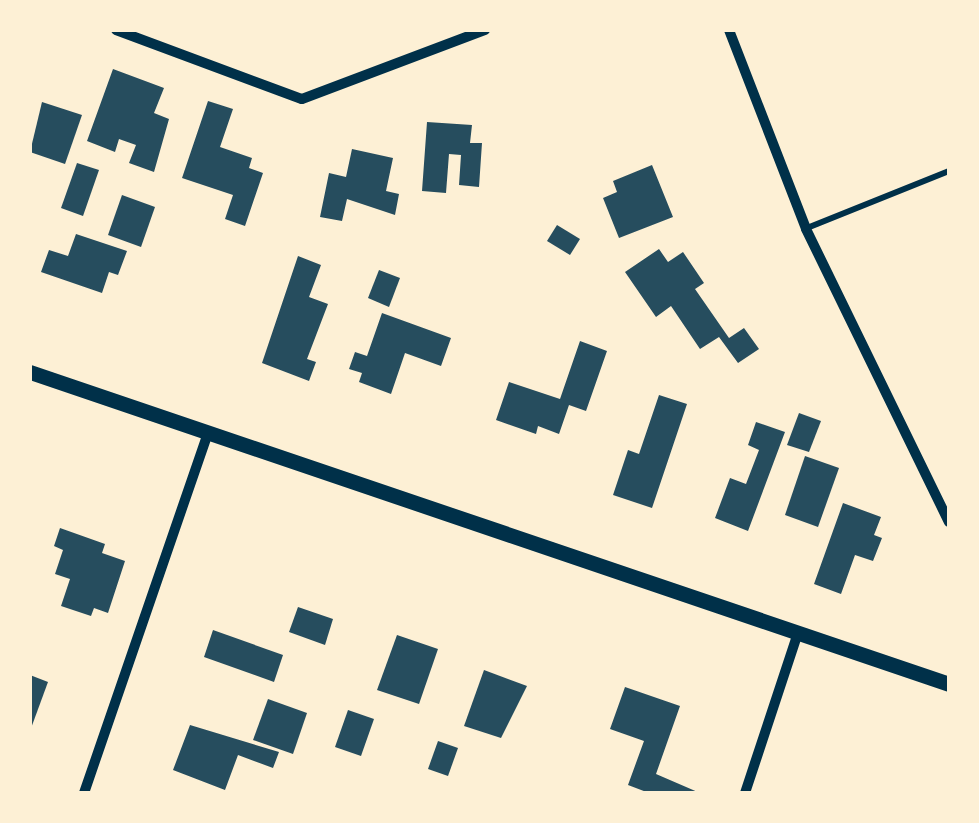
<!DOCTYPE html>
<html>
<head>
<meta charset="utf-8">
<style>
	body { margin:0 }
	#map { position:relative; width:979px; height:823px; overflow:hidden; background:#fdf0d5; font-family:Ubuntu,sans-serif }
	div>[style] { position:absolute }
	.building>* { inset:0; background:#264d5e }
	.service>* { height:6px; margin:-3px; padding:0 3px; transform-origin:3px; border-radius:3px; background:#003049 }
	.minor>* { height:10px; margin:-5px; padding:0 5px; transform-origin:5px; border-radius:5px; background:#003049 }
	.tertiary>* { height:15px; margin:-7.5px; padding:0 7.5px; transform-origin:7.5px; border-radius:7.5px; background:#003049 }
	span { translate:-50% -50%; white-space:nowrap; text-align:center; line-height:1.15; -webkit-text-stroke:8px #fdf0d5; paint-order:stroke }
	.frame { position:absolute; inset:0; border:32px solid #fdf0d5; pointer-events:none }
</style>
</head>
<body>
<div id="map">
	<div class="building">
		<i style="clip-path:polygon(113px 69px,164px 88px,154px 113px,169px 119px,154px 172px,129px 163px,136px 145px,119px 139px,115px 152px,87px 141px)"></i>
		<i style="clip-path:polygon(208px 101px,233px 109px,220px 147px,252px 158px,249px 168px,263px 173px,245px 226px,225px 219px,233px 195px,182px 178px)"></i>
		<i style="clip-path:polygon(42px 102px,82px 115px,65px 164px,30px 152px)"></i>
		<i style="clip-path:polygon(427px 122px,472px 125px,470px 143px,482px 143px,479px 187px,459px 185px,461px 155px,449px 154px,446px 193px,422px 191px)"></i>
		<i style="clip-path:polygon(352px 149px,393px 158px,386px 191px,399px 194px,395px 215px,347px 199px,342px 221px,320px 217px,329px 173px,346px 177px)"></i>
		<i style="clip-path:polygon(77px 163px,99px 170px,83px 216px,61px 208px)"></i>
		<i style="clip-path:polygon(652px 165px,673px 217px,619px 238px,603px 198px,617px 192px,613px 181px)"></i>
		<i style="clip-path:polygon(122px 195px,155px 207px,141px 247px,108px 235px)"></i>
		<i style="clip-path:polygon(557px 225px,580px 239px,570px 255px,547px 241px)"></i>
		<i style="clip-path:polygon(76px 234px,127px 251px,118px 275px,109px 272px,102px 293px,41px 272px,49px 250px,68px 256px)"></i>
		<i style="clip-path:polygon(659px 249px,668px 262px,683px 252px,704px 283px,695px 289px,729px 338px,744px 328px,759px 349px,738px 363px,719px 337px,700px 349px,671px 306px,656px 317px,625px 272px)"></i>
		<i style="clip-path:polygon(298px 256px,321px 265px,309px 297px,328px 304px,307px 359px,316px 362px,309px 381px,262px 363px)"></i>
		<i style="clip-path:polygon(379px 270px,400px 278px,389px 307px,368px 298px)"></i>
		<i style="clip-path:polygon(382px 313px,451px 338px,441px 366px,405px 353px,391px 394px,359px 382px,362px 373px,349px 369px,355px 352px,367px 356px)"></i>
		<i style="clip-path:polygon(580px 341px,607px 351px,586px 411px,569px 405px,559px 434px,538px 426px,536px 434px,496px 420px,509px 382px,560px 399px)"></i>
		<i style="clip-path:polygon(659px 395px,687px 404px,652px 508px,613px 495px,628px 450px,639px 454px)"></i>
		<i style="clip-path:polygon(799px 413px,821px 421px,809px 452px,787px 445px)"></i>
		<i style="clip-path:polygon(756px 422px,785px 432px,748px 531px,715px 518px,730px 478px,746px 484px,759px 450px,748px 445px)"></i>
		<i style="clip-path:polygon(805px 456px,839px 468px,818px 527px,785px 515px)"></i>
		<i style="clip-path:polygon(843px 503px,881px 517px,874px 535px,882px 538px,873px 561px,855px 555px,841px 594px,814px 584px)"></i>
		<i style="clip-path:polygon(60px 528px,105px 544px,102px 553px,125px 561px,108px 613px,94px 608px,91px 616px,61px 606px,70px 579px,55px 574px,63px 550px,54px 546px)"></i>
		<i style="clip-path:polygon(298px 607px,333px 619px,325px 645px,289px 632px)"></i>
		<i style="clip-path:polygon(213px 630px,283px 655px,274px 682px,204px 657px)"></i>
		<i style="clip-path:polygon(397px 635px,438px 649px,419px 704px,377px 690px)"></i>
		<i style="clip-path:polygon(484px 670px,527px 686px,501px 738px,464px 726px)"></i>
		<i style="clip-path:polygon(30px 675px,48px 682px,30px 731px)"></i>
		<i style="clip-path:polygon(625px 687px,680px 706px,656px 774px,700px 793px,649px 793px,628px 785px,644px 741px,610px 729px)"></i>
		<i style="clip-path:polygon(268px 699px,307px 713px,293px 754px,253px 740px)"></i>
		<i style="clip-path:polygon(348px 710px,374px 719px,361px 756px,335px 747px)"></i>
		<i style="clip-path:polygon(190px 725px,279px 752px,273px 768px,238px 755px,225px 790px,173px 770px)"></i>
		<i style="clip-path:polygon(438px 741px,458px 748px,448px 776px,428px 769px)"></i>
	</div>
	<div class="service">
		<i style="left:807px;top:228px;width:153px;rotate:-21.9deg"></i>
	</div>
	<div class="minor">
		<i style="left:116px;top:30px;width:198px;rotate:20.4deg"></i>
		<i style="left:302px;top:99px;width:196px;rotate:-20.7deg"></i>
		<i style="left:729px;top:30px;width:213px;rotate:68.8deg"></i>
		<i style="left:806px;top:229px;width:326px;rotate:64deg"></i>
		<i style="left:84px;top:793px;width:382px;rotate:-71deg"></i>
		<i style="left:745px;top:793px;width:169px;rotate:-71.7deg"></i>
	</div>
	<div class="tertiary">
		<i style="left:30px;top:372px;width:971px;rotate:18.75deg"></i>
	</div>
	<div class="frame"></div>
</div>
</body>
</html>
